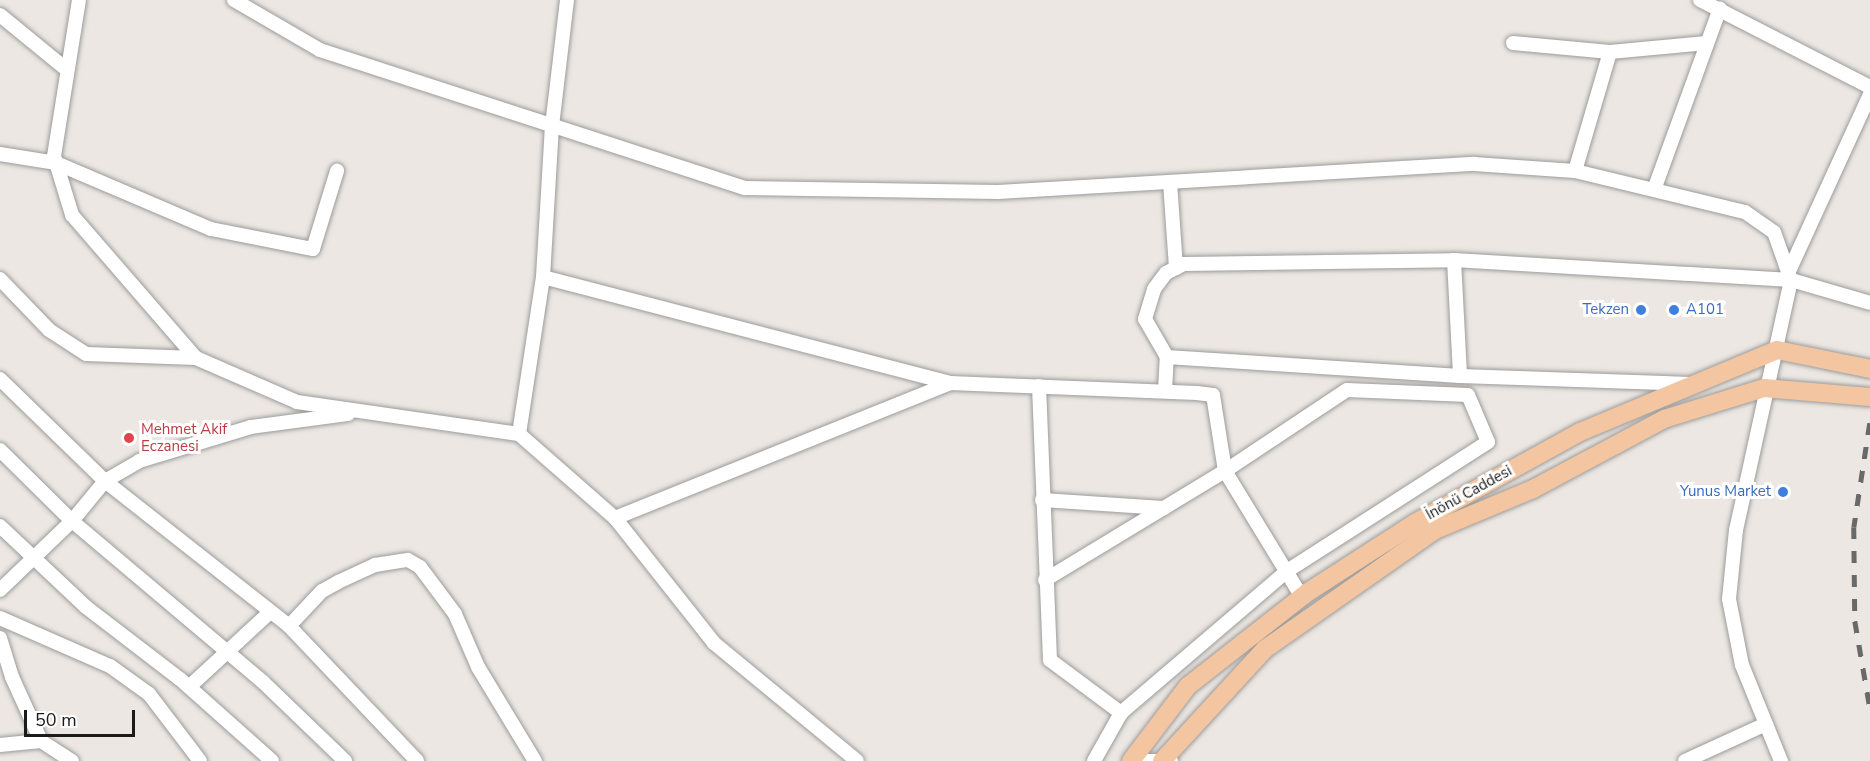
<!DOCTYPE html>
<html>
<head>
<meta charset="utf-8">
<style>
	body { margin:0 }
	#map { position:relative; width:1870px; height:761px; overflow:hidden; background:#ece7e2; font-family:"Nunito Sans",sans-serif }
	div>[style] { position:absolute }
	.roads { filter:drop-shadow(0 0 2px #9c9c9c) drop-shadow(0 0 2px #9c9c9c) }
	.minor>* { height:14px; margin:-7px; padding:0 7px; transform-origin:7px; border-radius:7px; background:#fff }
	.major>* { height:18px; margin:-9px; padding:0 9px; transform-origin:9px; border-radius:9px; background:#f3c5a0 }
	.rail>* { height:4.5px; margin-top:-2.25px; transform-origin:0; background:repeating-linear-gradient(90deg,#696969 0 12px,transparent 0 24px) }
	.dots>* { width:16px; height:16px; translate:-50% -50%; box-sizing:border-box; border:3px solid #fff; border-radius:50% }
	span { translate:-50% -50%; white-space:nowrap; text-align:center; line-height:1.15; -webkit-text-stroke:6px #fff; paint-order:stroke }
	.shop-label { font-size:15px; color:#366cbe }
	.right { translate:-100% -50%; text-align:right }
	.left { translate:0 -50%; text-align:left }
	.health-label { font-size:15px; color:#be3a42 }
	.street-label { font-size:15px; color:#1b1b1b }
	.scale { position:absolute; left:24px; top:710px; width:111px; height:27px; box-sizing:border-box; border:3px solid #1b1b1b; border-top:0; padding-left:8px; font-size:18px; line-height:21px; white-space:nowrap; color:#1b1b1b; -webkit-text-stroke:4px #fff; paint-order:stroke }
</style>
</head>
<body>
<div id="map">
	<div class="roads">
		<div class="minor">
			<i style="left:79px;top:0;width:158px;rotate:99.1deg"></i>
			<i style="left:54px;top:156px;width:62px;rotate:73deg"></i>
			<i style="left:72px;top:215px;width:189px;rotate:49.1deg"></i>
			<i style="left:196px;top:358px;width:110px;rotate:23.5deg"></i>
			<i style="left:297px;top:402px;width:224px;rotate:8.2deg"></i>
			<i style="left:519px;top:434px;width:128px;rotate:41.2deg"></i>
			<i style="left:615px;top:518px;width:159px;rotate:51.6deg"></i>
			<i style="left:714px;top:643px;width:185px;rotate:39.5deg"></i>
			<i style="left:234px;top:0;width:99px;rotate:30.2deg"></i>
			<i style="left:320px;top:50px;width:446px;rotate:18deg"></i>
			<i style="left:744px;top:188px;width:254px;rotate:0.9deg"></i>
			<i style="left:998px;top:192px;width:477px;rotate:-3.4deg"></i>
			<i style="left:1474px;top:164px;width:101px;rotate:4deg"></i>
			<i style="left:1575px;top:171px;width:175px;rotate:13.6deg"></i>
			<i style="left:1745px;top:212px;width:35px;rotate:35deg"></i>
			<i style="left:1774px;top:232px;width:51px;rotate:70.5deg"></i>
			<i style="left:1791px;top:280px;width:256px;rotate:102.4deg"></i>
			<i style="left:1736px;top:530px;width:69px;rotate:95.8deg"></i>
			<i style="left:1729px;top:599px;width:67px;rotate:78.9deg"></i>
			<i style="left:1742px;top:665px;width:104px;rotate:67.9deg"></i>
			<i style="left:1700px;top:0;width:191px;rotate:27.1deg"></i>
			<i style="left:0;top:15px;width:85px;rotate:39.3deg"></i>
			<i style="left:1513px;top:43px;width:97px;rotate:5.3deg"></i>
			<i style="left:1610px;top:52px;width:97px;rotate:-5.3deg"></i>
			<i style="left:0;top:154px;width:57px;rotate:9.1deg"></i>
			<i style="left:56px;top:163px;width:168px;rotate:23.1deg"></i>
			<i style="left:211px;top:229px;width:104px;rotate:11.1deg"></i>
			<i style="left:313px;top:249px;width:82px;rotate:-72.9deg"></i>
			<i style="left:1575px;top:171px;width:124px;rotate:-73.6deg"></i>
			<i style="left:1170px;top:182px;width:86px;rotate:86deg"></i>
			<i style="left:1655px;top:187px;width:190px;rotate:-70deg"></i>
			<i style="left:1454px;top:260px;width:116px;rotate:87deg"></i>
			<i style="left:1790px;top:269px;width:192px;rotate:-65.4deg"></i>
			<i style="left:543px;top:277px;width:421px;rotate:14.6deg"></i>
			<i style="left:0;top:279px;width:71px;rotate:46.1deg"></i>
			<i style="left:49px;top:330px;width:44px;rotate:33deg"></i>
			<i style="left:86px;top:354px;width:110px;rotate:2.1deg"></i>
			<i style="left:0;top:379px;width:146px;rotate:44.2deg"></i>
			<i style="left:105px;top:481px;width:234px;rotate:38.2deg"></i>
			<i style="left:289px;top:626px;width:186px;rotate:46.5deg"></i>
			<i style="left:1690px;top:384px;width:230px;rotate:-178deg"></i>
			<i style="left:1460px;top:376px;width:294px;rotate:-176.3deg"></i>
			<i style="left:1167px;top:357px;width:44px;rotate:-120.1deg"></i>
			<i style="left:1145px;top:319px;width:31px;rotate:-73deg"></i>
			<i style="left:1154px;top:289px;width:20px;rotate:-53deg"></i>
			<i style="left:1166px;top:273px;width:20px;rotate:-27deg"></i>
			<i style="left:1184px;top:264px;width:270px;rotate:-0.8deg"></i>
			<i style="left:1454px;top:260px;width:338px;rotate:3.4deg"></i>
			<i style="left:1791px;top:280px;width:82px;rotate:16.2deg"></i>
			<i style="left:1039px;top:386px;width:274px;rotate:87.7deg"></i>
			<i style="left:1050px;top:660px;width:89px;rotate:36.7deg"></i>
			<i style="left:1165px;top:391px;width:34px;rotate:-87deg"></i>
			<i style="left:519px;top:434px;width:159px;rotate:-81.3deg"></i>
			<i style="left:543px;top:277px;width:151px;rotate:-86.6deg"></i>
			<i style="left:552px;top:126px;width:127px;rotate:-83.2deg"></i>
			<i style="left:0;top:450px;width:101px;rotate:44.6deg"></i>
			<i style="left:72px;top:521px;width:250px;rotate:40.1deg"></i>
			<i style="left:263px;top:682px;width:114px;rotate:43.9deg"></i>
			<i style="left:1042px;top:500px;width:122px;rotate:3.8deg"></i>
			<i style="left:615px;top:518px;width:361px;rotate:-21.9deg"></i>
			<i style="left:950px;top:383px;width:247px;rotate:2.3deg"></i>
			<i style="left:1197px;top:393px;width:16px;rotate:7deg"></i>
			<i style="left:1213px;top:395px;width:77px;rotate:81deg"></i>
			<i style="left:1225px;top:471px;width:148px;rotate:58.6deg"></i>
			<i style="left:0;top:526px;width:118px;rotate:43.3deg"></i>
			<i style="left:86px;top:607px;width:118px;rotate:37.5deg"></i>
			<i style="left:180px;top:679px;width:123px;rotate:41.7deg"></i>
			<i style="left:1045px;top:580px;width:210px;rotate:-31.2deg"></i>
			<i style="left:1225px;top:471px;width:146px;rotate:-33.6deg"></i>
			<i style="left:1347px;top:390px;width:121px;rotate:2.4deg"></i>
			<i style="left:1468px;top:395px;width:51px;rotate:66.9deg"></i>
			<i style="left:1488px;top:442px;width:239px;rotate:147.3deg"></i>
			<i style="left:1287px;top:571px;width:218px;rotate:139.5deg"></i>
			<i style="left:1121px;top:713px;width:55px;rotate:119.4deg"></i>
			<i style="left:0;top:590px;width:100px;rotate:-43.8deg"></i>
			<i style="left:72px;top:521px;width:52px;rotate:-50.5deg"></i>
			<i style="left:105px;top:481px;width:39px;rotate:-30deg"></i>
			<i style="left:139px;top:461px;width:117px;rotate:-16.9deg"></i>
			<i style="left:251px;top:427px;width:98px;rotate:-7.6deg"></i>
			<i style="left:0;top:618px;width:120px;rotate:23.6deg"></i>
			<i style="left:110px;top:666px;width:48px;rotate:35.7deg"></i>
			<i style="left:149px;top:694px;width:84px;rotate:52.7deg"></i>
			<i style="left:289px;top:626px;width:48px;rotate:-46.7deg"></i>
			<i style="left:322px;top:591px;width:18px;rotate:-29deg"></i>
			<i style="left:338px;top:582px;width:41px;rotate:-24.7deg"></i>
			<i style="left:375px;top:565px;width:33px;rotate:-9deg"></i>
			<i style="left:408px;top:560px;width:14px;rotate:30deg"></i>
			<i style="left:420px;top:567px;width:59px;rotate:53.3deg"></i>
			<i style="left:455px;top:614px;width:58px;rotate:66.5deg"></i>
			<i style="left:478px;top:667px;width:110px;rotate:58.8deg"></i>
			<i style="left:0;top:638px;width:41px;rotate:72.9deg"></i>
			<i style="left:12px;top:677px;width:70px;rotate:65.6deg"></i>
			<i style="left:189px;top:687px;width:110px;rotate:-42.8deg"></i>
			<i style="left:0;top:745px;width:41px;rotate:-5.6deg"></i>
			<i style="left:41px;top:741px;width:37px;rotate:33deg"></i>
			<i style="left:1133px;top:761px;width:38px"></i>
			<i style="left:1685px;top:761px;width:89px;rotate:-24.6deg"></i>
		</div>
		<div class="major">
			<i style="left:1131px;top:761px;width:94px;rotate:-52.8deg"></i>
			<i style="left:1188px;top:686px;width:152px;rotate:-38.1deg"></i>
			<i style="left:1308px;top:592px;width:127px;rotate:-32.8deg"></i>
			<i style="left:1415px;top:523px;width:188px;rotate:-28.9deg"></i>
			<i style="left:1580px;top:432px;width:213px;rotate:-22.6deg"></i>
			<i style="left:1777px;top:350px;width:95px;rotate:11.5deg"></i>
			<i style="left:1162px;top:761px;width:152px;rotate:-47.4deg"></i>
			<i style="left:1265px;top:649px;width:208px;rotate:-35deg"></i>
			<i style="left:1435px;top:530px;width:106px;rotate:-22.7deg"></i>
			<i style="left:1533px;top:489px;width:149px;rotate:-28.1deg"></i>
			<i style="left:1664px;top:419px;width:105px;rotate:-17.2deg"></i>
			<i style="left:1764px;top:388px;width:106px;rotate:4.9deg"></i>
		</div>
	</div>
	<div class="rail">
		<i style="left:1870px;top:423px;width:105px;rotate:98.7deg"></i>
		<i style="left:1854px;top:527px;width:94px;rotate:89.4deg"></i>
		<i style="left:1855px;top:621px;width:88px;rotate:80.2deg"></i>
	</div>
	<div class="dots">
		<i style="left:1641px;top:310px;background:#3f7fe0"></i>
		<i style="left:1674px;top:310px;background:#3f7fe0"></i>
		<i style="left:129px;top:438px;background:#e0444e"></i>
		<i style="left:1783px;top:492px;background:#3f7fe0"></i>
	</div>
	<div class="shop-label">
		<span class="right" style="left:1629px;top:310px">Tekzen</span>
		<span class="left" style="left:1686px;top:310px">A101</span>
		<span class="right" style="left:1771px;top:492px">Yunus Market</span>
	</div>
	<div class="health-label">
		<span class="left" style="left:141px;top:438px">Mehmet Akif<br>Eczanesi</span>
	</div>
	<div class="street-label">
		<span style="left:1469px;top:493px;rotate:-29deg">İnönü Caddesi</span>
	</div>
	<div class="scale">50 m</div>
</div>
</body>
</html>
